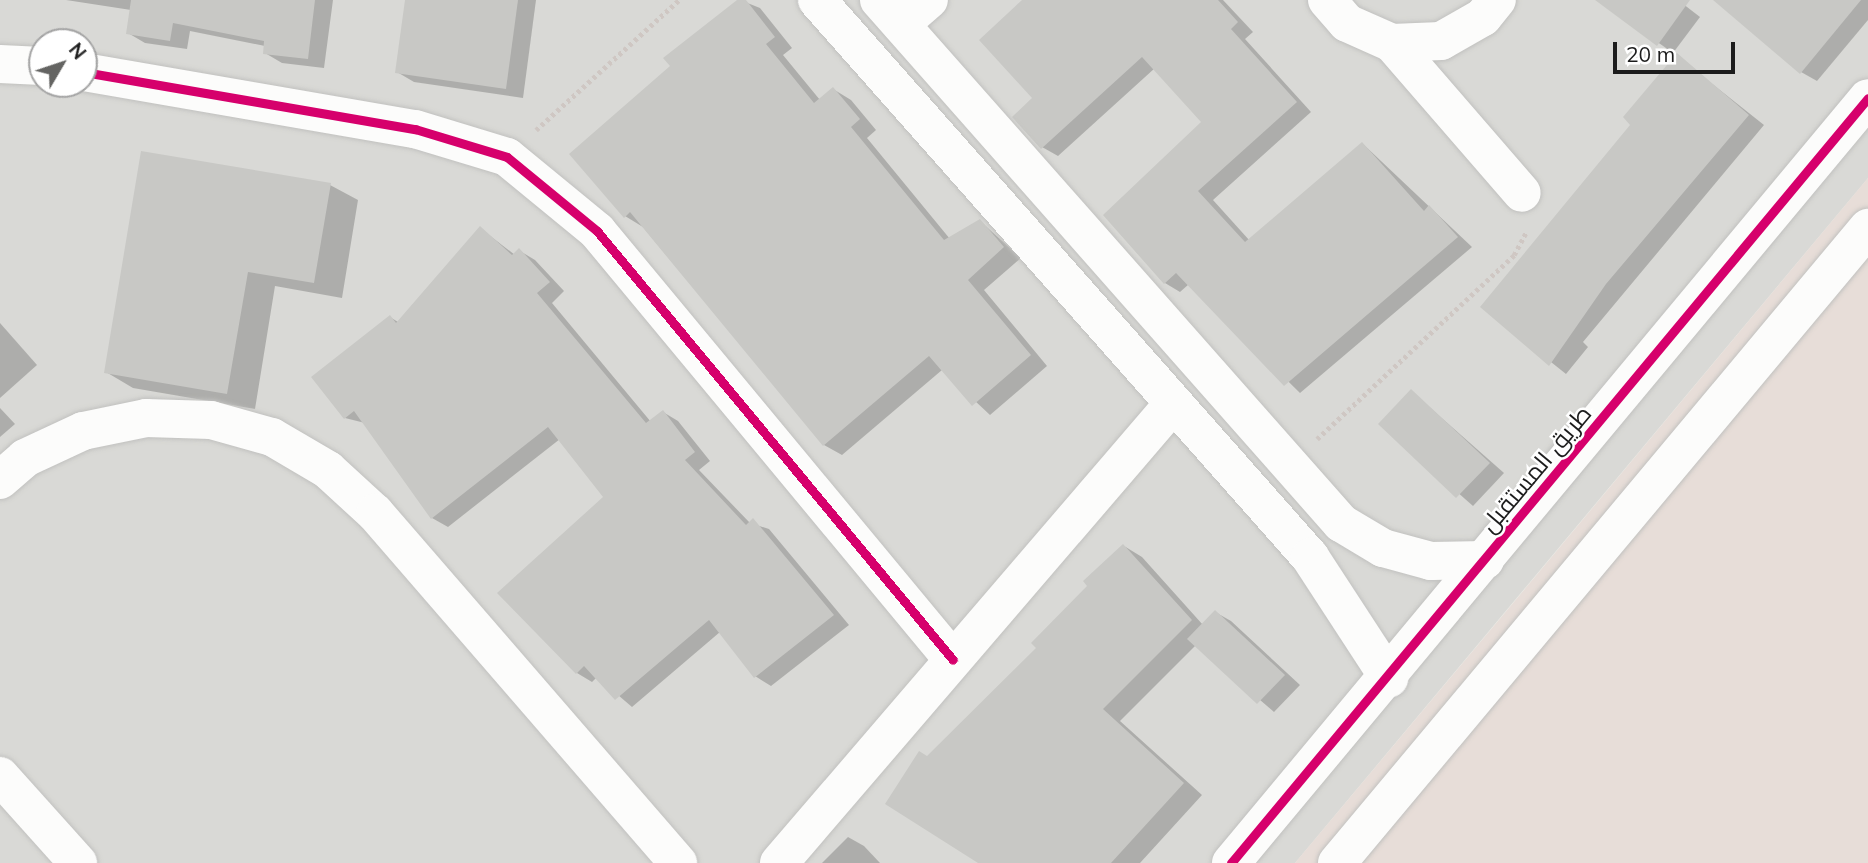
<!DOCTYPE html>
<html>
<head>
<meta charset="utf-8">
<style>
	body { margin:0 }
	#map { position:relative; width:1868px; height:863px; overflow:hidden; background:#eaeae5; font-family:Mulish,Cairo,sans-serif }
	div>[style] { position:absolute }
	.residential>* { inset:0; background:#d9d9d6 }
	.commercial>* { inset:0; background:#e7ddd8 }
	.shadow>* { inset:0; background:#0003 }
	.building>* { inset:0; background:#c8c8c5 }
	.path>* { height:4.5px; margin-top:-2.25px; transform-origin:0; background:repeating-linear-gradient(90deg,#cfc7c3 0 3.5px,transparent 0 7px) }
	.roads { filter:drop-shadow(0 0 2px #c1c1bf) drop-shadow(0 0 2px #c1c1bf) }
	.minor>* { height:38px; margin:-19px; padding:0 19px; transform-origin:19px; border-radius:19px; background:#fcfcfb }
	.cycleway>* { height:9px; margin:-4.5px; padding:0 4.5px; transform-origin:4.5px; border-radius:4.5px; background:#d6006c }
	span { translate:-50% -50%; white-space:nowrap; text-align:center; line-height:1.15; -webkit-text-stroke:5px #fff; paint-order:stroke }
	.street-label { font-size:24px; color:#1c1c1c }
	.north { position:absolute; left:28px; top:28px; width:70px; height:70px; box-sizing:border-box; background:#fff; border:2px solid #a4a4a4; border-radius:50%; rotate:51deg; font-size:19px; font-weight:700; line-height:28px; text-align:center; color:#1c1c1c }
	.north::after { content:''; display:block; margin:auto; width:24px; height:32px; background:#646462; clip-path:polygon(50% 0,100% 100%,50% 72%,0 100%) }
	.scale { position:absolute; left:1613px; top:42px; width:122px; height:32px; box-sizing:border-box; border:4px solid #1c1c1c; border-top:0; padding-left:9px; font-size:21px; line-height:24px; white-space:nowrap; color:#1c1c1c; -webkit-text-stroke:5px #fff; paint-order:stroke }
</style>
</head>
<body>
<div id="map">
	<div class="residential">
		<i style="clip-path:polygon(evenodd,0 0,1868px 0,1868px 178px,1295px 863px,0 863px,0 0,42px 42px,84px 42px,84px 84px,42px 84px,42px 42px)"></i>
	</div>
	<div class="commercial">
		<i style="clip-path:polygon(1868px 178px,1868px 863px,1295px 863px,1540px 571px)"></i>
	</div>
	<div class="shadow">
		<i style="clip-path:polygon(333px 0,324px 68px,282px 63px,265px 53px,265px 46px,190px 31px,187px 49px,145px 43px,128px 33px,131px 10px,66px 0)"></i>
		<i style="clip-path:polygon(407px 0,536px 0,523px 98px,414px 82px,397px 72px)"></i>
		<i style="clip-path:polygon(740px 0,760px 8px,792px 48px,783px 55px,820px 100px,833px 89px,851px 100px,876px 130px,867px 138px,950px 239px,980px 221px,1021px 258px,984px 290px,1047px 366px,990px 415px,942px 370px,842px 455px,824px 445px,643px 227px,625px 216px,672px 66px)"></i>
		<i style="clip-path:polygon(1026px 0,1223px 0,1253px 32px,1245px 39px,1311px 112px,1213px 200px,1250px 241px,1363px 144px,1472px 247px,1300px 393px,1189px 284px,1180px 292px,1165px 283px,1204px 122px,1155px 68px,1058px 156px,1042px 147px)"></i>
		<i style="clip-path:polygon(1598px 0,1678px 0,1700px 17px,1673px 53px)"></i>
		<i style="clip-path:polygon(1739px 0,1868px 0,1868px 20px,1817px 81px,1801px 72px)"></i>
		<i style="clip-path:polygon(1677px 56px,1764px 125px,1583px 342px,1588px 347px,1566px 374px,1482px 307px,1633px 125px)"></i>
		<i style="clip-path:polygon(330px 185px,358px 200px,342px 298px,275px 286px,255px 409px,133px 388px,106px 372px)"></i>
		<i style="clip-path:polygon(480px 228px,515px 255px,520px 251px,535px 260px,564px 291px,552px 303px,651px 422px,663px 412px,678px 421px,710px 461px,699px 470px,750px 523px,769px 529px,849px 625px,771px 686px,755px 676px,720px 632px,632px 707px,597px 677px,592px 682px,577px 673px,606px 497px,560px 439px,448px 527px,432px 518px,365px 423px,345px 418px,390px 317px,398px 322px)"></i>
		<i style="clip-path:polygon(0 323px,37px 365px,0 398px)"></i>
		<i style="clip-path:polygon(1411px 391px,1504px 473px,1473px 506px,1380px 424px)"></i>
		<i style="clip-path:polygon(0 408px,15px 424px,0 437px)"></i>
		<i style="clip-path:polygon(1124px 546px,1142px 557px,1203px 625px,1215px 612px,1231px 621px,1300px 685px,1274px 712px,1196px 645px,1120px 721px,1202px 795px,1140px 863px,981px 863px,927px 758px,1038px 648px)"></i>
		<i style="clip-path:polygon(848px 837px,864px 846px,880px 863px,822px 863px)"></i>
	</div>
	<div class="building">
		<i style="clip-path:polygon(131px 0,315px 0,308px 59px,263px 54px,264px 41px,173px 23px,170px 41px,126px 34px)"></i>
		<i style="clip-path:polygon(405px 0,518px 0,506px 89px,395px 73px)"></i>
		<i style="clip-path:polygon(737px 0,746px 0,775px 37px,766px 44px,814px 103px,833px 87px,860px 119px,851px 127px,944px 240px,980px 219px,1004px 247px,968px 280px,1031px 355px,972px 406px,929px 356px,823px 446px,630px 212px,624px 218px,569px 154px,670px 66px,663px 58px)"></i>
		<i style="clip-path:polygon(1022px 0,1218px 0,1238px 22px,1231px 29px,1297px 102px,1198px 191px,1245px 242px,1362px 142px,1424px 211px,1429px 205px,1458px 237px,1284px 386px,1176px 273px,1164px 284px,1103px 215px,1201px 122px,1142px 57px,1041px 149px,1012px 117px,1032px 98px,979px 40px)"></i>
		<i style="clip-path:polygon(1595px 0,1690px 0,1657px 46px)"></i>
		<i style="clip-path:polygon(1713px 0,1861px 0,1800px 74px)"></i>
		<i style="clip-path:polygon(1677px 53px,1749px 115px,1606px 284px,1549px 366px,1480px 307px,1630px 125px,1623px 117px)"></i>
		<i style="clip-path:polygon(141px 151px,331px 183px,314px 283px,248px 272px,227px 394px,104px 373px)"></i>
		<i style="clip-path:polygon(480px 226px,512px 255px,519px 248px,550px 282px,537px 293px,646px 423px,663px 410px,695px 452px,685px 460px,746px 525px,753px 518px,834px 615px,754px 678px,709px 620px,615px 700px,584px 666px,576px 674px,497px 593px,603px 497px,548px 427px,431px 519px,354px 411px,344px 419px,311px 377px,390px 315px,396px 323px)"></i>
		<i style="clip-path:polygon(1411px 389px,1490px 463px,1456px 498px,1378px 424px)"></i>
		<i style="clip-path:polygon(1123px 544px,1192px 620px,1103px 709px,1184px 783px,1111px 863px,978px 863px,885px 804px,919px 751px,927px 756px,1036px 648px,1031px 643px,1087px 586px,1083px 581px)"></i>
		<i style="clip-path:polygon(1215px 610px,1285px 675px,1257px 704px,1187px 639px)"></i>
	</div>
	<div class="path">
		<i style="left:536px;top:130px;width:193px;rotate:-42.3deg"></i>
		<i style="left:1317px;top:439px;width:270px;rotate:-43deg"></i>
		<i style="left:1514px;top:255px;width:26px;rotate:-62deg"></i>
	</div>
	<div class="roads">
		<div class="minor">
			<i style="left:817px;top:0;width:744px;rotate:48.49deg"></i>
			<i style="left:1310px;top:557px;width:145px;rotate:56.9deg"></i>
			<i style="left:879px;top:0;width:698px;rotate:48.54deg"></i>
			<i style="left:1341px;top:523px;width:49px;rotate:30.8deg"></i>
			<i style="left:1383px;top:548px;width:50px;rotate:15.2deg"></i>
			<i style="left:1431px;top:561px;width:54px;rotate:-1.1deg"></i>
			<i style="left:1327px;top:0;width:30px;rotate:49deg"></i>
			<i style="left:1347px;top:23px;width:49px;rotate:24deg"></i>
			<i style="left:1392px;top:43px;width:49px;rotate:-2.3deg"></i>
			<i style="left:1441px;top:41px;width:48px;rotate:-29.7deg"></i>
			<i style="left:1483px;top:17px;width:22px;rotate:-51deg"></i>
			<i style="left:901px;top:24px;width:37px;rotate:-41deg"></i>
			<i style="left:1392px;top:43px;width:198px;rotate:49.1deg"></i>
			<i style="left:0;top:64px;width:42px;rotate:2.7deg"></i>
			<i style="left:84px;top:72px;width:336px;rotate:9.8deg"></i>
			<i style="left:415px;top:129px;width:96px;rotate:16.9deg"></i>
			<i style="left:507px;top:157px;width:117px;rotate:39.4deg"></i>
			<i style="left:597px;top:231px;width:557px;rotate:50.31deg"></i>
			<i style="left:0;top:480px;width:33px;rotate:-41deg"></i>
			<i style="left:25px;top:458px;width:64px;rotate:-25deg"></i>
			<i style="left:83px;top:431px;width:64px;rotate:-11.7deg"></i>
			<i style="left:146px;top:418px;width:65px;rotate:1.8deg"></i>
			<i style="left:211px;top:420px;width:63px;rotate:15.6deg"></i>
			<i style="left:272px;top:437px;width:65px;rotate:30.5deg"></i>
			<i style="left:328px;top:470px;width:64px;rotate:42.5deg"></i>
			<i style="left:375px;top:513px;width:463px;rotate:49.1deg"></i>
			<i style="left:0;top:776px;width:117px;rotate:48.1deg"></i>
			<i style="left:779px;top:863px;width:606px;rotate:-49.35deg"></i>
			<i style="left:1231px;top:863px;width:995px;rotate:-50.22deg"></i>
			<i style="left:1337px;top:863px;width:828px;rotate:-50.1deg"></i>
		</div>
	</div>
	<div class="cycleway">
		<i style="left:84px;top:72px;width:336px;rotate:9.8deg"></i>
		<i style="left:415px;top:129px;width:96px;rotate:16.9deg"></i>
		<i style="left:507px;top:157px;width:117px;rotate:39.4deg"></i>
		<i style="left:597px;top:231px;width:557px;rotate:50.31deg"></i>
		<i style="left:1231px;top:863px;width:995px;rotate:-50.22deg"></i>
	</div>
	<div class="street-label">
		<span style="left:1536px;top:469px;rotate:-50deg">طريق المستقبل</span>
	</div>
	<div class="north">N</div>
	<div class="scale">20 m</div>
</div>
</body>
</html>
